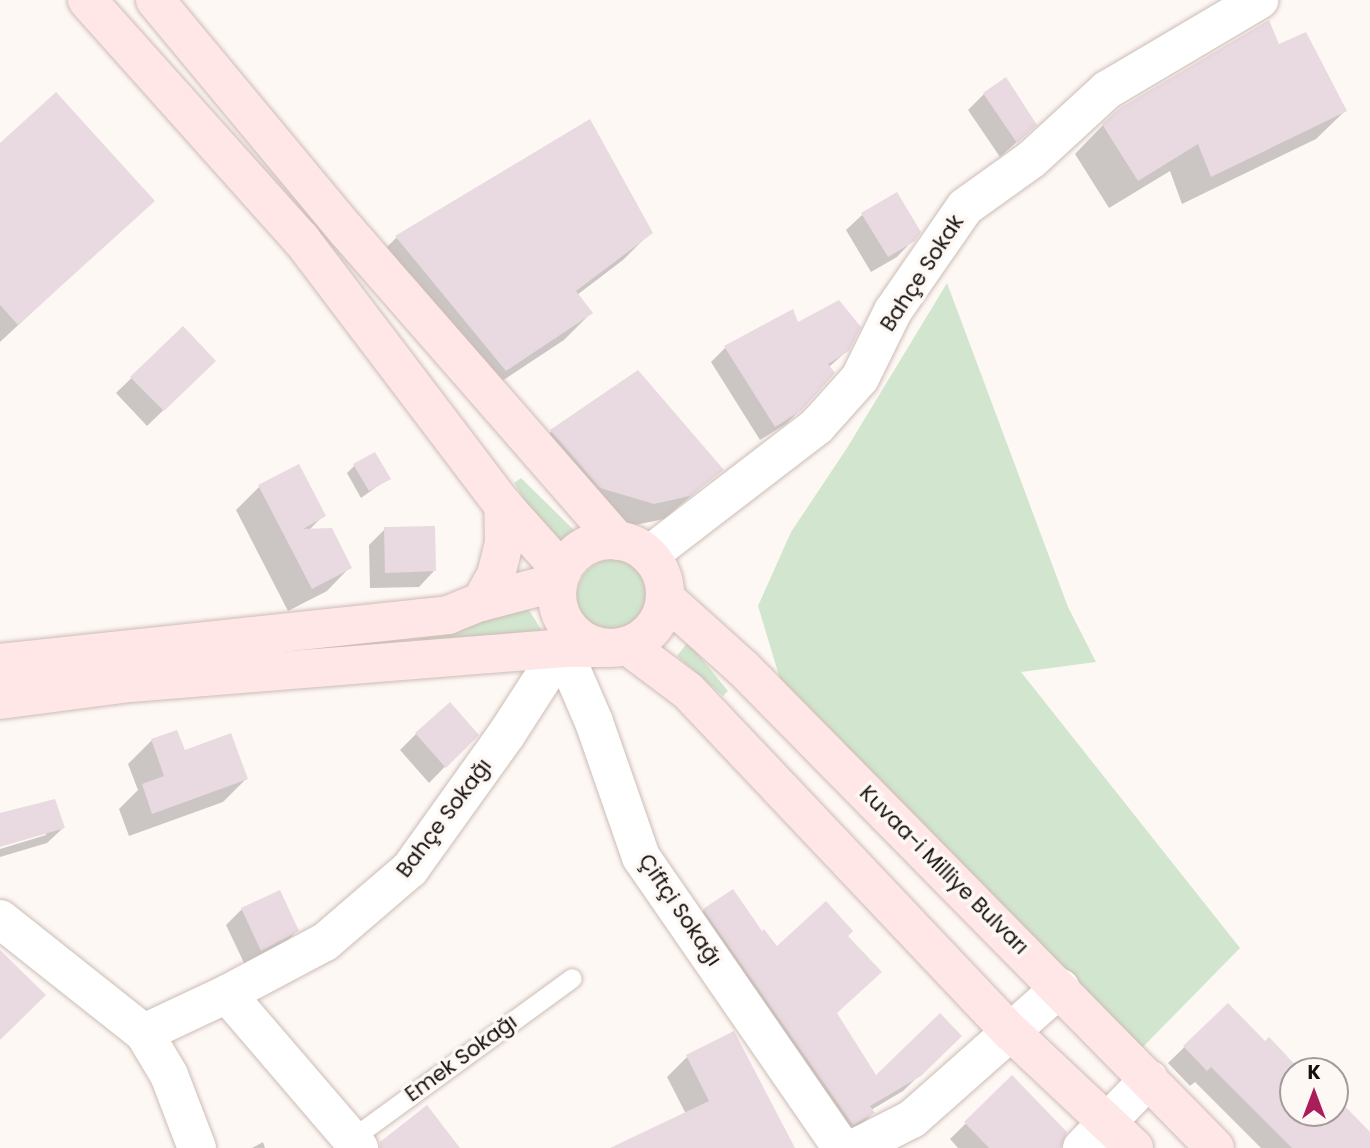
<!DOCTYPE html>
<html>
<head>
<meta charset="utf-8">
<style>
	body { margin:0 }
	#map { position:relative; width:1370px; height:1148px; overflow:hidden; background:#fef8f5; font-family:Poppins,sans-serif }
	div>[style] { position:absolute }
	.green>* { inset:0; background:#d2e6cf }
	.round { border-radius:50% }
	.shadow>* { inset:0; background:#0003 }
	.building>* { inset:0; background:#e9d9e1 }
	.roads { filter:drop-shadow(0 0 2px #ccbcb5) drop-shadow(0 0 2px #ccbcb5) }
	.lane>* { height:19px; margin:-9.5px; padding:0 9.5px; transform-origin:9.5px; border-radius:9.5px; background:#fff }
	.street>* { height:38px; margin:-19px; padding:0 19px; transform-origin:19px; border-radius:19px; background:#fff }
	.secondary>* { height:38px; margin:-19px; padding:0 19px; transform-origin:19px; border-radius:19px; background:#ffe7e8 }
	.secondary>.ring { margin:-19px; padding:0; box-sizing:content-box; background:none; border:38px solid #ffe7e8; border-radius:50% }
	span { translate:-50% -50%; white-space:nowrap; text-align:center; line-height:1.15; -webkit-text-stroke:7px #fef8f5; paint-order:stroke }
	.street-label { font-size:21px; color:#15100e }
	.north { position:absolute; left:1279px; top:1057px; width:70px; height:70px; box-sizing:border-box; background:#fef8f5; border:2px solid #a19b99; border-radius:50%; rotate:0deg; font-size:19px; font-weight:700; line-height:28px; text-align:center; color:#15100e }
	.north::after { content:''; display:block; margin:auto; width:24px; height:32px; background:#ab1d5a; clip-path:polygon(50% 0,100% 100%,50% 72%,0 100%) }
</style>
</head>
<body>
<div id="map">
	<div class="green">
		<i style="clip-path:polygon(947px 283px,1068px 607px,1096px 662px,1021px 672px,1240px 948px,1138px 1052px,780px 679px,758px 606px,791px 532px,847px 448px)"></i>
		<i style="clip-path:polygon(521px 478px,580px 536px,558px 553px,514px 483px)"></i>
		<i class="round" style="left:577px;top:559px;width:74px;height:74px"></i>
		<i style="clip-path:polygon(527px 607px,546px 637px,420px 649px,420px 639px)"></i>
		<i style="clip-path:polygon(688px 642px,728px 691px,723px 696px,677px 656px)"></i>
	</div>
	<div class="shadow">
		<i style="clip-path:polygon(1278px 46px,1345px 111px,1316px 139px,1182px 204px,1170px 171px,1109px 208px,1075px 154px,1103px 125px)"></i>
		<i style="clip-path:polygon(984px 94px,1019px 140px,1000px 157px,968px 110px)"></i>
		<i style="clip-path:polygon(589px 122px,651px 232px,623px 260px,577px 295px,591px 313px,564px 340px,478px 397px,369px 265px,396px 238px)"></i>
		<i style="clip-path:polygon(0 145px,152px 201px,0 342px)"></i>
		<i style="clip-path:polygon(862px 215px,913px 240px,897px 257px,871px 272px,846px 230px)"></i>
		<i style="clip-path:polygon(792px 312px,797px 325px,848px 350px,829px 367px,801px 409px,786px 424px,760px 440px,711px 362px,725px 348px)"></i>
		<i style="clip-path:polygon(183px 328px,214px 361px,147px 426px,116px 393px)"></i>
		<i style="clip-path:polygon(638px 372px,721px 470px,664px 519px,630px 526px,577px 511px,528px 455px,551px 432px)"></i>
		<i style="clip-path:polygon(354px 466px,389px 478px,361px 498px,347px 473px)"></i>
		<i style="clip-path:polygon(298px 467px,323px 516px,308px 531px,350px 567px,327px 591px,288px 611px,236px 510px,259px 487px)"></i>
		<i style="clip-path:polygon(385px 529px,434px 571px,419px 587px,370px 588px,369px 545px)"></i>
		<i style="clip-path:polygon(176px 732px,184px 752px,246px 779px,223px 802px,129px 836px,119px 809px,138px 790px,128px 764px,151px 741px)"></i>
		<i style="clip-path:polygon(416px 734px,476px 735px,429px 783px,400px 750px)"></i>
		<i style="clip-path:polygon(0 815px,63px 828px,47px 843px,0 857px,0 849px,46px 835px,46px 832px,0 845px)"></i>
		<i style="clip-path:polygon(242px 909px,297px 931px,281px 947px,245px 965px,226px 925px)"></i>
		<i style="clip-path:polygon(704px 910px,762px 934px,777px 949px,846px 936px,836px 1013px,875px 1078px,960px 1036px,903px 1091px,871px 1110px,873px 1113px,857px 1129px,836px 1139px,689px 926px)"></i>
		<i style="clip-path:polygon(1228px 1005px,1265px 1043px,1301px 1071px,1293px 1071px,1293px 1113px,1335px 1113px,1335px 1106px,1370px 1135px,1370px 1148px,1261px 1148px,1195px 1082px,1190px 1086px,1168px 1063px)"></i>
		<i style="clip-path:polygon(687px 1057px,782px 1148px,627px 1148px,686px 1114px,667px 1077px)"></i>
		<i style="clip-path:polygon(1012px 1078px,1059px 1148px,958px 1148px,950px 1139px)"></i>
		<i style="clip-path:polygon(263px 1142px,265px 1148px,252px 1148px)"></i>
	</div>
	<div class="building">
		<i style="clip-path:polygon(1269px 20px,1279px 44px,1306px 32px,1347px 111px,1211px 177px,1198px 144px,1138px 181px,1102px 124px,1120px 108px)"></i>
		<i style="clip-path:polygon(1006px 77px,1037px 125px,1017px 143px,983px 93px)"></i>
		<i style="clip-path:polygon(56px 92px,155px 201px,18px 325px,0 305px,0 143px)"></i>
		<i style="clip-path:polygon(590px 119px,653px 233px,576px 291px,593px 313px,506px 371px,395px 236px)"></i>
		<i style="clip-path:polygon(897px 192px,921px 232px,915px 241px,888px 257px,861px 213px)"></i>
		<i style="clip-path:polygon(839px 300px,861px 327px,849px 351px,828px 364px,835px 373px,802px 410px,775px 427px,724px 346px,793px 309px,798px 322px)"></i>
		<i style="clip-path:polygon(183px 326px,216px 361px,164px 411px,130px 377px)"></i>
		<i style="clip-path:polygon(638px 370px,724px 470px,690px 496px,654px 504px,600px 488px,550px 430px)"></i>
		<i style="clip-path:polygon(375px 452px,391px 479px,369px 491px,353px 464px)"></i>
		<i style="clip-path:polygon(299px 464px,326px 516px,303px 529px,332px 528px,352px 568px,312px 589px,258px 485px)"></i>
		<i style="clip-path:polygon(435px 526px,436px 571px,385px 573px,384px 527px)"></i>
		<i style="clip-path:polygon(450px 702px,479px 735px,446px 768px,415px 733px)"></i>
		<i style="clip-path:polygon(177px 730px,185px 750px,231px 733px,248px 779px,152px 814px,142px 784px,164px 776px,151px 739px)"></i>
		<i style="clip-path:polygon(55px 799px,65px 828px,0 847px,0 813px)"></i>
		<i style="clip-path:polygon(733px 889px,762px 931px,764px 929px,777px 946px,826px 901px,853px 931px,848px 936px,882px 972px,837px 1013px,876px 1075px,940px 1013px,962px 1036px,921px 1076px,870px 1106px,875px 1113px,853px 1125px,703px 909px)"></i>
		<i style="clip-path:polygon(280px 890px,299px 931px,261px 951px,241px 908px)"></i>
		<i style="clip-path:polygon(0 950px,46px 995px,0 1040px)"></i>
		<i style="clip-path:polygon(1228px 1003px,1265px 1041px,1269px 1037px,1301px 1071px,1293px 1071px,1293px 1113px,1335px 1113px,1335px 1096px,1370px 1132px,1370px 1148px,1292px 1148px,1211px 1067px,1207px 1071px,1183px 1046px)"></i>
		<i style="clip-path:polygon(734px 1031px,795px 1148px,610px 1148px,709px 1101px,686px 1055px)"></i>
		<i style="clip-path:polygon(1012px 1075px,1067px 1132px,1061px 1148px,989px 1148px,964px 1122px)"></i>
		<i style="clip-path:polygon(427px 1105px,460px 1148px,380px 1148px,380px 1142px)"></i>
	</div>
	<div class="roads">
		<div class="lane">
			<i style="left:351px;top:1139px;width:273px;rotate:-36.1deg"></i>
		</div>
		<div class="street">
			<i style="left:649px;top:555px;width:212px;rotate:-37.5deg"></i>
			<i style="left:817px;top:426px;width:64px;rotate:-48.1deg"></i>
			<i style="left:860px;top:378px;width:75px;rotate:-63.8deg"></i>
			<i style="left:893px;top:311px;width:126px;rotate:-55.3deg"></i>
			<i style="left:965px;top:207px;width:82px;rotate:-35.6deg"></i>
			<i style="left:1032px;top:159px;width:102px;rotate:-42.6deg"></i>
			<i style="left:1107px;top:90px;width:177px;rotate:-30.6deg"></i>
			<i style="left:562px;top:648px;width:81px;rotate:66.6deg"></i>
			<i style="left:594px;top:722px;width:143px;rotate:70.8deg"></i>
			<i style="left:641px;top:857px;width:354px;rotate:55.4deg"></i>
			<i style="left:0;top:919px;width:184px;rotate:38.4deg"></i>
			<i style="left:144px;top:1033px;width:49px;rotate:59.2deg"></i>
			<i style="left:169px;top:1075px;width:78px;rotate:69deg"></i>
			<i style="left:227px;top:994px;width:203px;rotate:49.4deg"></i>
			<i style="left:144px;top:1033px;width:92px;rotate:-25.2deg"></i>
			<i style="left:227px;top:994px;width:111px;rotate:-28deg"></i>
			<i style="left:325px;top:942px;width:112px;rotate:-40.7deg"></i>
			<i style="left:410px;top:869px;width:165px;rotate:-54.4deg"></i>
			<i style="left:506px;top:735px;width:103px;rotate:-57.2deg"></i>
			<i style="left:855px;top:1148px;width:64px;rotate:-27deg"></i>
			<i style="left:912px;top:1119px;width:198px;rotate:-41.5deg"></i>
			<i style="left:1082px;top:1148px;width:96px;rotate:-45.8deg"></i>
		</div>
		<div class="secondary">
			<i style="left:87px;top:0;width:321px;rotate:48.2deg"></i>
			<i style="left:301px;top:239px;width:334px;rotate:52.8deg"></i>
			<i style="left:503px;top:505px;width:89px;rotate:48.2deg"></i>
			<i style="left:155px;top:0;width:300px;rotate:50.3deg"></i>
			<i style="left:347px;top:231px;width:411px;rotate:48.9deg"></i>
			<i class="ring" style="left:557px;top:540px;width:70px;height:70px"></i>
			<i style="left:666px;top:599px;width:103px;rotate:41.9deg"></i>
			<i style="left:743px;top:668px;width:673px;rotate:45.48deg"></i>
			<i style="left:481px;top:602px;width:31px;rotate:-61deg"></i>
			<i style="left:496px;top:575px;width:32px;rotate:-76deg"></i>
			<i style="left:504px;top:544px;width:39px;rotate:-91deg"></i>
			<i style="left:628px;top:646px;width:75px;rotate:36.9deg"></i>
			<i style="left:688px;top:691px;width:470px;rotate:46.6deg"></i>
			<i style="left:1011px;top:1032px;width:169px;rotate:43.3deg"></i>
			<i style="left:0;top:663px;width:451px;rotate:-6.1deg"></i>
			<i style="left:448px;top:615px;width:35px;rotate:-22deg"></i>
			<i style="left:481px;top:602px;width:80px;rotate:-14.6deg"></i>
			<i style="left:0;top:700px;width:131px;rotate:-7.5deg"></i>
			<i style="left:130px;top:683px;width:433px;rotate:-4.6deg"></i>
			<i style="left:562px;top:648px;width:43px"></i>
		</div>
	</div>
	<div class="street-label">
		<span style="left:922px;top:273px;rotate:-57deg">Bahçe Sokak</span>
		<span style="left:444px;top:818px;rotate:-53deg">Bahçe Sokağı</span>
		<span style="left:944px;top:870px;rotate:45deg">Kuvaa-i Milliye Bulvarı</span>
		<span style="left:680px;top:910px;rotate:56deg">Çiftçi Sokağı</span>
		<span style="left:461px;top:1058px;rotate:-36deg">Emek Sokağı</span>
	</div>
	<div class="north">K</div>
</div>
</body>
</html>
